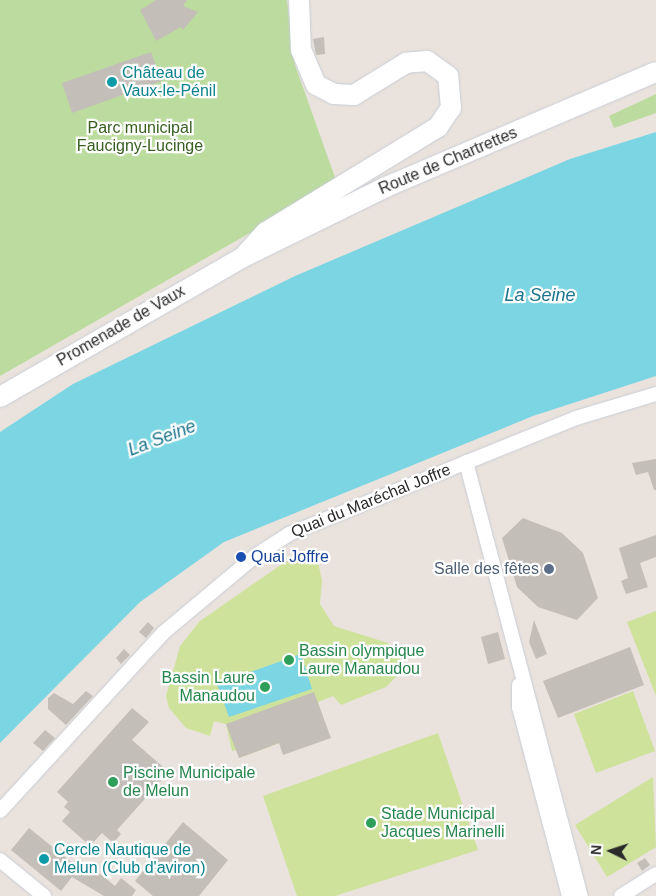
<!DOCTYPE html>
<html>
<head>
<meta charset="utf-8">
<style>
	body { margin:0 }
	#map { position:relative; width:656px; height:896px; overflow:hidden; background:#eae3dd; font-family:Helvetica,sans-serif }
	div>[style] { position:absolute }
	.green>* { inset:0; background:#bcdb9f }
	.pitch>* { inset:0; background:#cee29c }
	.water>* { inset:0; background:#7bd5e2 }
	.building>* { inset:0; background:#c3beb8 }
	.roads { filter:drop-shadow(0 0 1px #c8cdd6) drop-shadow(0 0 1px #c8cdd6) }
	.street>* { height:14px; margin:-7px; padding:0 7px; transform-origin:7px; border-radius:7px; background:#fff }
	.secondary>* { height:20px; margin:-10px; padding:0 10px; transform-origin:10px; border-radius:10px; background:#fff }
	.dots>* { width:14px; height:14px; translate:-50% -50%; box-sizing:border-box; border:2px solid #fff; border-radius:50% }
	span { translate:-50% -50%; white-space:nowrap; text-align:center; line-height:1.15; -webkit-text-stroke:4.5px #fff; paint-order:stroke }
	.culture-label { font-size:16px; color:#0d838f }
	.left { translate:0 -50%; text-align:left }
	.park-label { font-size:16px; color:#375f21 }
	.street-label { font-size:16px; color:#2a2a2a }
	.transit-label { font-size:16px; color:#164399 }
	.service-label { font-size:16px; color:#4e5e75 }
	.right { translate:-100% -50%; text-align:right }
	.leisure-label { font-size:16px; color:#27864d }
	.water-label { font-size:18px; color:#1b758c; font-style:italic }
	.north { position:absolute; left:586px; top:826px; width:50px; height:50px; -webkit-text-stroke:4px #fff; paint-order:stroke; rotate:274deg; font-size:14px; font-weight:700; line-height:20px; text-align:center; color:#2a2a2a }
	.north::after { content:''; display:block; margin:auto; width:18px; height:22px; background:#2a2a2a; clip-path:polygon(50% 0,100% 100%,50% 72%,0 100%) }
</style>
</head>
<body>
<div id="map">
	<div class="green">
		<i style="clip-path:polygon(0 0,287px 0,295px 65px,337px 183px,0 376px)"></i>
		<i style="clip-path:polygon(656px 94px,656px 113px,614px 128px,609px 116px)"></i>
	</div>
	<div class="pitch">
		<i style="clip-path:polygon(308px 553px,316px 554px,322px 580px,320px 604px,334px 626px,388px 643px,406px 667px,386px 687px,341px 705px,333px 696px,318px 702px,326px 726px,239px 758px,236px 750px,232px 751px,226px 724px,214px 721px,210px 736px,186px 728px,169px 708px,166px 696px,180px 646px,200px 621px,282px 564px)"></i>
		<i style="clip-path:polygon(656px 611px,656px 696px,627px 622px)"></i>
		<i style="clip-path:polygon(633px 691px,655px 751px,596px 773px,574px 714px)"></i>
		<i style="clip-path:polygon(438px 733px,478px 850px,335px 896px,297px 896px,263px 796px)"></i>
		<i style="clip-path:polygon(653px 777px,656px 847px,607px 877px,575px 825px)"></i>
	</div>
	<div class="water">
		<i style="clip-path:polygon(656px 132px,656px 376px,533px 416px,224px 542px,140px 602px,0 743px,0 432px,73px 384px,295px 276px,570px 159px)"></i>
		<i style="clip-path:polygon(301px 654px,312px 689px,229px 717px,217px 684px)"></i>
	</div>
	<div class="building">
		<i style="clip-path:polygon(156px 0,187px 0,183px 6px,198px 12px,183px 30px,181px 27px,156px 41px,140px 10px)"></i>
		<i style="clip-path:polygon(324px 37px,325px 54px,316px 55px,313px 39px)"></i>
		<i style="clip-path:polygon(151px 52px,162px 81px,72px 113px,62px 83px)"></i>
		<i style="clip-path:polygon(656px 459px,656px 490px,654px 490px,648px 472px,636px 475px,632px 463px)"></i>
		<i style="clip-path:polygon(523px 518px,562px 533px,583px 553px,598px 598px,577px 620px,538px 607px,517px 587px,502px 538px)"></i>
		<i style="clip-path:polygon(656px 535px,656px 557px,640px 563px,648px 587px,626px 594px,621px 581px,628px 578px,619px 548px)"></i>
		<i style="clip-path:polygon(534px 620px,547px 654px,536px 659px,529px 642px)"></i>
		<i style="clip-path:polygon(148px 622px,154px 628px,146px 638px,139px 632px)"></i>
		<i style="clip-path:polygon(498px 632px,505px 659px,488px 664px,481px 637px)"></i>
		<i style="clip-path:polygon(630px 647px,644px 685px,558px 718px,543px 681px)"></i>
		<i style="clip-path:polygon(124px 649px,130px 655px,121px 664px,116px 658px)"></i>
		<i style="clip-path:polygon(86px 691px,93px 696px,66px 725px,48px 709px,48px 698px,54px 693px,73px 704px)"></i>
		<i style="clip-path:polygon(314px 692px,331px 738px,283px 755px,279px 743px,239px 758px,226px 724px)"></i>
		<i style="clip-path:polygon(132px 708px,149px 722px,132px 740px,169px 772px,117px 830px,121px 834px,113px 843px,102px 833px,90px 846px,62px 821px,70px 812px,64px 807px,68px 802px,57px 792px)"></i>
		<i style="clip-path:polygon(45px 730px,55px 738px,43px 751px,33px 743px)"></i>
		<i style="clip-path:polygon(183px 822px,228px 860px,199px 896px,153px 896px,135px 881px)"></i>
		<i style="clip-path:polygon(29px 828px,85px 873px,90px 866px,115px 886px,121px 878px,136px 890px,132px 896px,104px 896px,72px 877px,61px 891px,11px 850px)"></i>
		<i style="clip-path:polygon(645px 858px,650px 865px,642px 871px,637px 863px)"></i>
	</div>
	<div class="roads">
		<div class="street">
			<i style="left:466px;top:462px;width:449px;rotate:75.2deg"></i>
			<i style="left:519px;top:685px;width:22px;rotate:90deg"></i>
			<i style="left:519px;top:707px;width:196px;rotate:75.2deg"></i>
			<i style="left:0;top:811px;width:241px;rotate:-47.5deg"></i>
			<i style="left:163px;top:633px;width:120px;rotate:-39.9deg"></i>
			<i style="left:255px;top:556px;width:40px;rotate:-32.9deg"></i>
			<i style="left:289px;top:534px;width:310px;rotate:-22deg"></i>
			<i style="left:576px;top:418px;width:84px;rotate:-16.7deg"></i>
			<i style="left:0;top:860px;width:57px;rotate:39.3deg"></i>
			<i style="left:621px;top:896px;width:41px;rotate:-32.2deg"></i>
		</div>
		<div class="secondary">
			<i style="left:246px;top:254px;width:30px;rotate:-48deg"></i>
			<i style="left:266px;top:232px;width:202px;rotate:-31.4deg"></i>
			<i style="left:438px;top:127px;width:23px;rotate:-56deg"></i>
			<i style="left:451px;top:108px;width:32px;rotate:-95deg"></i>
			<i style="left:448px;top:76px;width:26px;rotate:-144deg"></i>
			<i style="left:427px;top:61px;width:21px;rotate:175deg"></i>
			<i style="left:406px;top:63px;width:61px;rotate:148.4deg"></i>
			<i style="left:354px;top:95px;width:20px;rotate:-177deg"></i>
			<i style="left:334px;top:94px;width:20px;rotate:-153deg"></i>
			<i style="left:316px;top:85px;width:38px;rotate:-113deg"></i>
			<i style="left:301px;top:50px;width:50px;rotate:-92.3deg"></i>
			<i style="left:0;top:397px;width:280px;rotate:-29.9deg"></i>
			<i style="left:243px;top:257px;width:159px;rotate:-26.1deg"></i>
			<i style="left:386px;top:187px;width:293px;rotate:-23.1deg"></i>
		</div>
	</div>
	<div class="dots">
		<i style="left:112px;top:82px;background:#0f9aa8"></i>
		<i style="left:241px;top:557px;background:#1a4fb4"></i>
		<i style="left:549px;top:569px;background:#5c6f8a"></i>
		<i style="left:289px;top:660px;background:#2e9e5b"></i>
		<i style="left:265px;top:687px;background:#2e9e5b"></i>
		<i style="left:113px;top:782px;background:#2e9e5b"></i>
		<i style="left:371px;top:823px;background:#2e9e5b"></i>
		<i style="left:44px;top:859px;background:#0f9aa8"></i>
	</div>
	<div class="culture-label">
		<span class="left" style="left:122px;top:82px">Château de<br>Vaux-le-Pénil</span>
		<span class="left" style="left:54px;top:859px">Cercle Nautique de<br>Melun (Club d'aviron)</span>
	</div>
	<div class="park-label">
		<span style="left:140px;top:137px">Parc municipal<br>Faucigny-Lucinge</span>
	</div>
	<div class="street-label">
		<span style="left:448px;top:161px;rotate:-23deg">Route de Chartrettes</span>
		<span style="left:121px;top:326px;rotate:-30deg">Promenade de Vaux</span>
		<span style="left:371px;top:501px;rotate:-22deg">Quai du Maréchal Joffre</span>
	</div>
	<div class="transit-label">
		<span class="left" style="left:251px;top:557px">Quai Joffre</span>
	</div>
	<div class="service-label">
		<span class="right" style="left:539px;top:569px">Salle des fêtes</span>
	</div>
	<div class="leisure-label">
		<span class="left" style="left:299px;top:660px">Bassin olympique<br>Laure Manaudou</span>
		<span class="right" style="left:255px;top:687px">Bassin Laure<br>Manaudou</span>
		<span class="left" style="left:123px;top:782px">Piscine Municipale<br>de Melun</span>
		<span class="left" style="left:381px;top:823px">Stade Municipal<br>Jacques Marinelli</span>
	</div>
	<div class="water-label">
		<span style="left:540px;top:295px">La Seine</span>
		<span style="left:162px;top:438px;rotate:-21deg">La Seine</span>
	</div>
	<div class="north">N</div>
</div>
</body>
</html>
